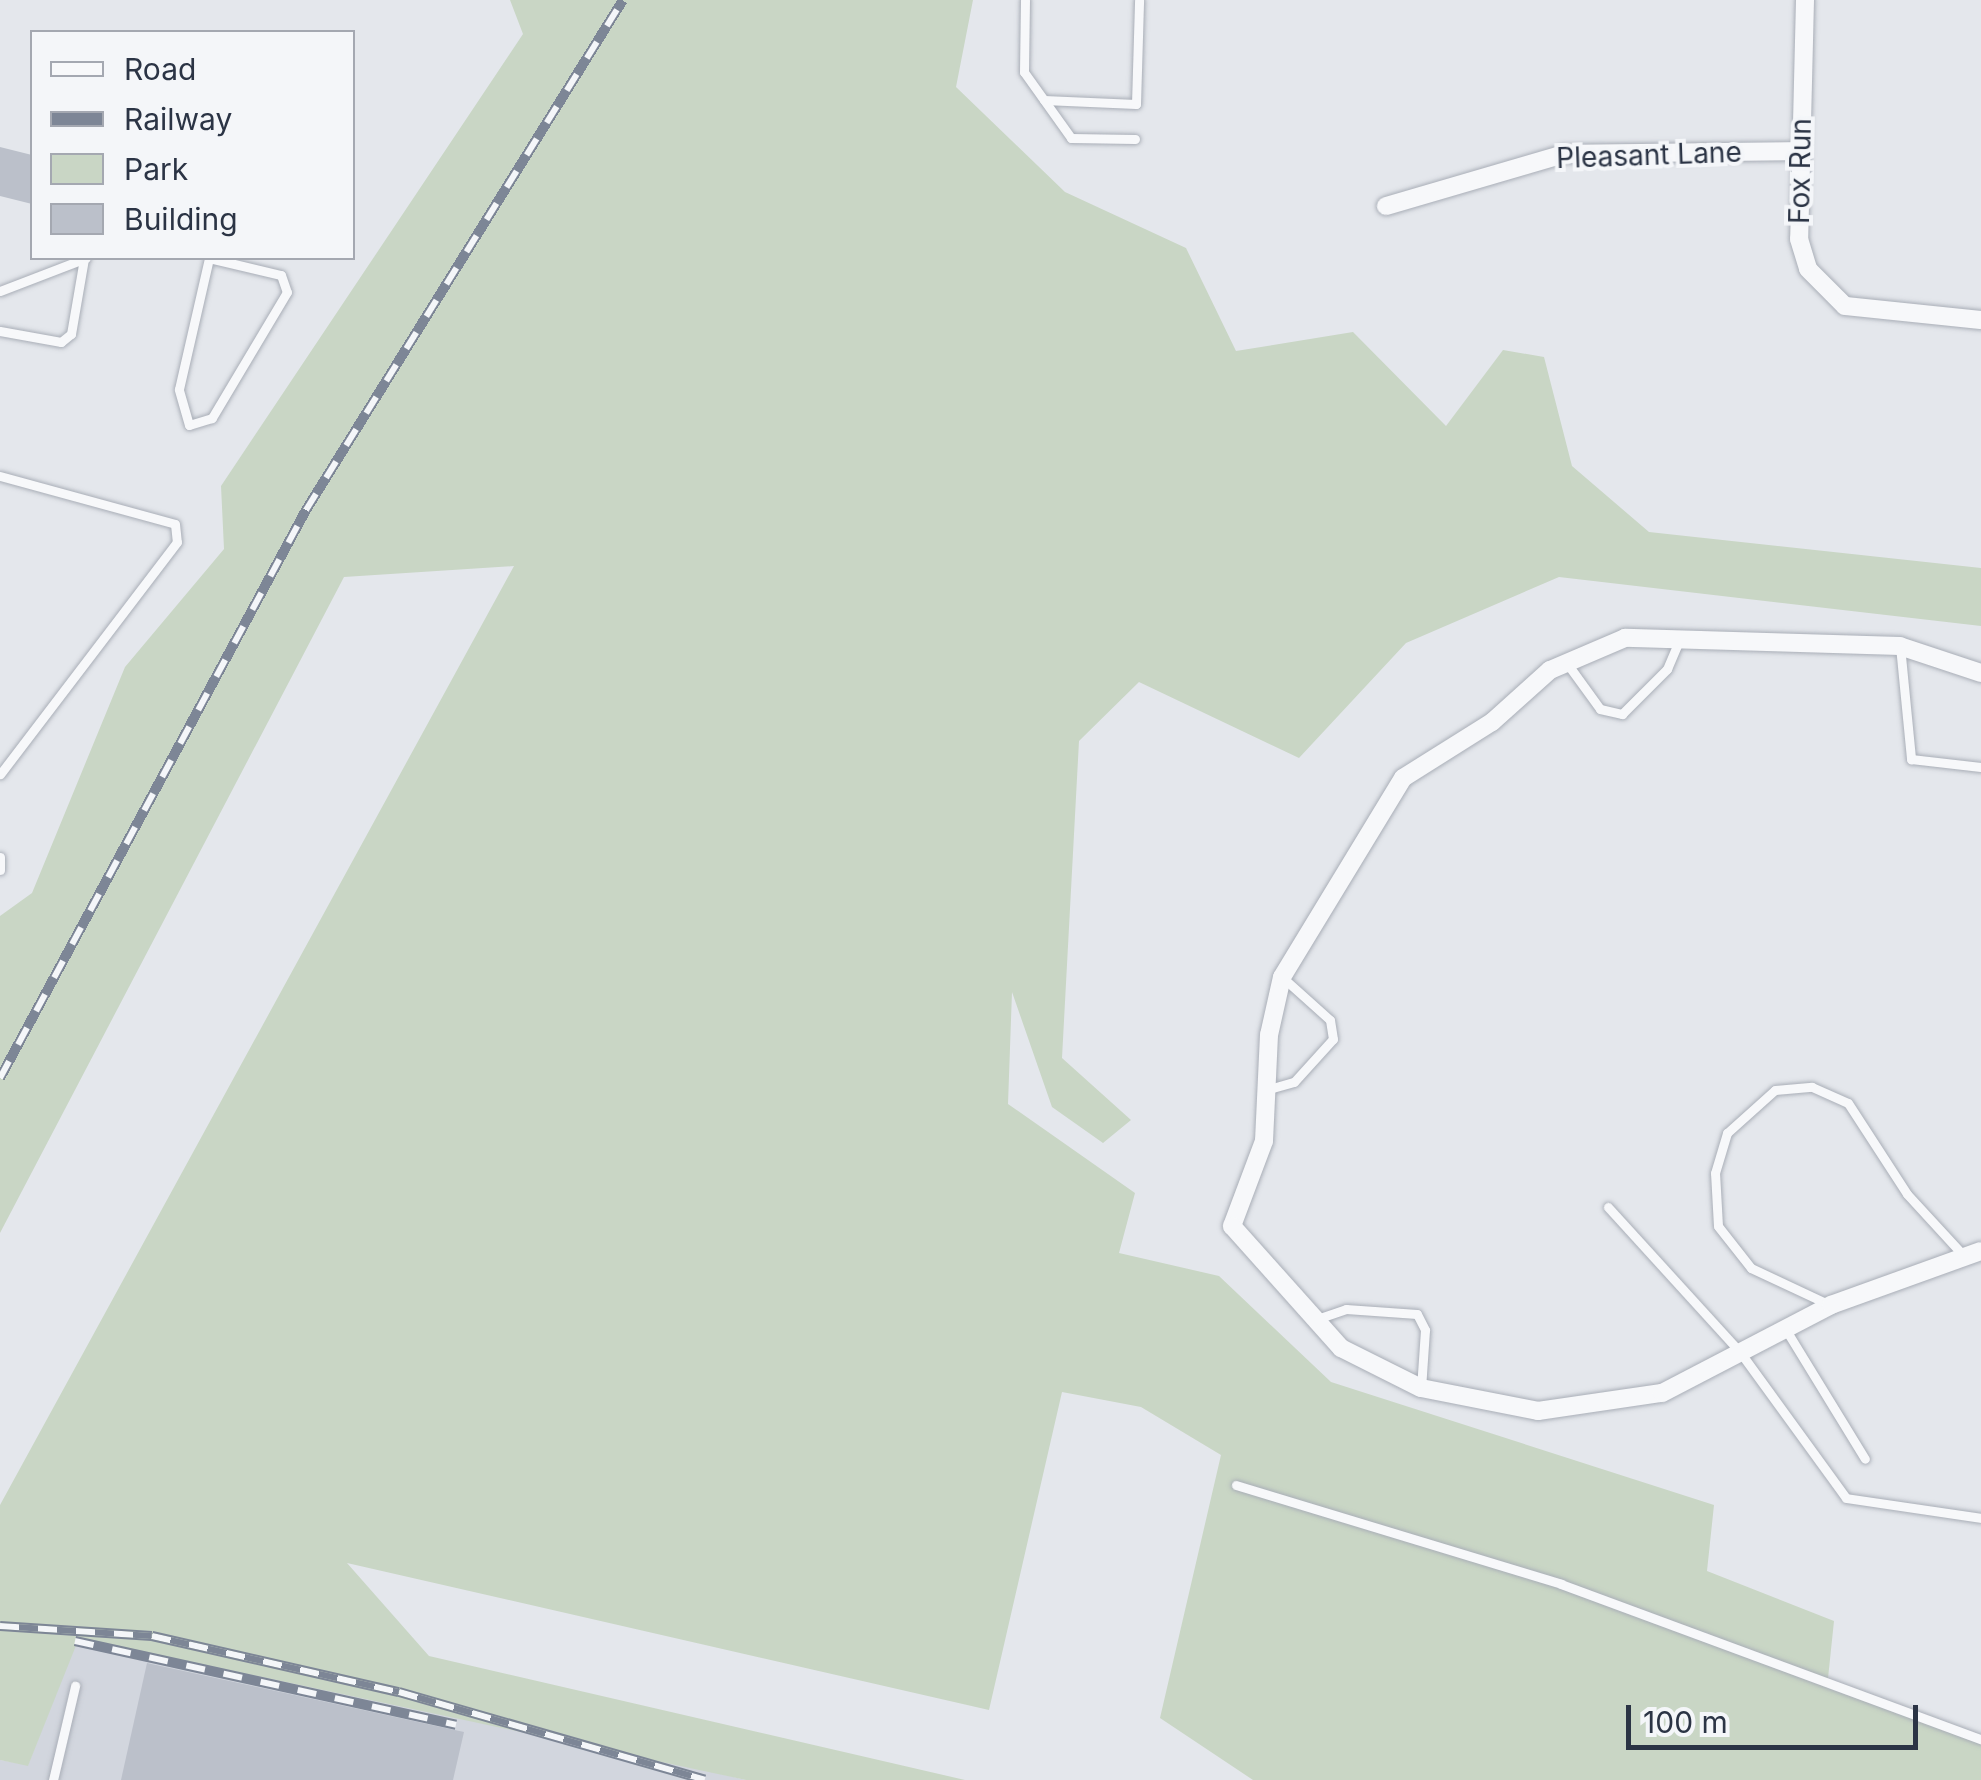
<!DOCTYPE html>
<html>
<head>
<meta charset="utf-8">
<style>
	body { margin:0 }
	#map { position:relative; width:1981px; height:1780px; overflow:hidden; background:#e4e7ec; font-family:Inter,sans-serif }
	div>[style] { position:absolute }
	.built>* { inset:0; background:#d2d6de }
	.green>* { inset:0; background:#c9d6c5 }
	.building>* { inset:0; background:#bbc0ca }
	.roads { filter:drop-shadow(0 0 2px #a9aeb7) drop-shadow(0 0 2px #a9aeb7) }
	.service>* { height:9px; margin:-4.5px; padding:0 4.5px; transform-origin:4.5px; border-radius:4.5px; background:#f7f8fa }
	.minor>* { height:18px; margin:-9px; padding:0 9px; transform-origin:9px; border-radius:9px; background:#f7f8fa }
	.rail>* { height:10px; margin-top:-5px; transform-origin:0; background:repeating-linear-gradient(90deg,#f4f6f9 0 19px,#7d8696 0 38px); box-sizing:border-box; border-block:2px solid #7d8696 }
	span { translate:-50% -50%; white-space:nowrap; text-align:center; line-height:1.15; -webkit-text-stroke:8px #f4f6f9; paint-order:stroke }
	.street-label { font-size:28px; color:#2b3445 }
	.legend { position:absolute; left:30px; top:30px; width:325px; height:230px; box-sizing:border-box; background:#f4f6f9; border:2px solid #a4a8b1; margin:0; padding:12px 18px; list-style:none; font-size:30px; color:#2b3445 }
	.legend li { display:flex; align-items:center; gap:20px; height:50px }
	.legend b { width:50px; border:2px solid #a4a8b1 }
	.scale { position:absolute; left:1626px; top:1705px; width:292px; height:45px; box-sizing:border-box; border:5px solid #2b3445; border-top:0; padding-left:12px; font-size:30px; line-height:35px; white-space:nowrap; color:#2b3445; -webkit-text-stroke:8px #f4f6f9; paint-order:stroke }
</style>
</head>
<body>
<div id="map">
	<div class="built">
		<i style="clip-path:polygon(78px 1638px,472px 1715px,746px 1780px,0 1780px,0 1760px,28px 1765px)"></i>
	</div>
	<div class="green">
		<i style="clip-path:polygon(510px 0,973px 0,956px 87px,1065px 192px,1186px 248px,1236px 351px,1353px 332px,1446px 426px,1503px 350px,1544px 357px,1572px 466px,1649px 532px,1981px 568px,1981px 626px,1559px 577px,1406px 643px,1299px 758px,1139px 682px,1079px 741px,1062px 1058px,1131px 1120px,1103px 1143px,1052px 1107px,1012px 992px,1008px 1104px,1135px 1193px,1119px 1253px,1219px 1276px,1331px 1382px,1714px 1505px,1707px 1571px,1834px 1621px,1827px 1688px,1981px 1742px,1981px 1780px,1253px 1780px,1160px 1718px,1221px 1455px,1141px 1407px,1062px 1392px,989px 1710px,347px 1563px,429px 1656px,965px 1780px,746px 1780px,79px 1638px,28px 1766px,0 1760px,0 1505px,514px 566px,344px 577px,0 1233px,0 916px,32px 893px,125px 667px,224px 549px,221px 486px,523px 34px)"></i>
	</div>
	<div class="building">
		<i style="clip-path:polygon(0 147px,32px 155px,32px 204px,0 196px)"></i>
		<i style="clip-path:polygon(147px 1663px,464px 1732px,453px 1780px,121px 1780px)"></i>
	</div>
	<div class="roads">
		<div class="service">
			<i style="left:1025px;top:0;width:72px;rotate:90.8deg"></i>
			<i style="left:1024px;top:72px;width:81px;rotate:54.5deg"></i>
			<i style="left:1071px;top:138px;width:64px;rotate:0.9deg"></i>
			<i style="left:1044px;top:100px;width:92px;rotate:2.5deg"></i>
			<i style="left:1136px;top:104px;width:104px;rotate:-88.3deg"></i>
			<i style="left:209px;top:258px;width:74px;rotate:13.3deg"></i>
			<i style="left:281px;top:275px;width:18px;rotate:71deg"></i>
			<i style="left:287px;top:292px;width:147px;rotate:120.8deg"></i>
			<i style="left:212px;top:418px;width:24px;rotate:163deg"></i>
			<i style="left:189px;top:425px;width:37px;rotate:-106deg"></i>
			<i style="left:179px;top:389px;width:134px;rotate:-77.1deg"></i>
			<i style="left:0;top:291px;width:92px;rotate:-21deg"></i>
			<i style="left:0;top:331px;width:62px;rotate:10.2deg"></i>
			<i style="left:61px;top:342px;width:13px;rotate:-39deg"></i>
			<i style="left:71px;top:334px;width:76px;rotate:-80.2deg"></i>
			<i style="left:0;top:476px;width:181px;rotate:15.3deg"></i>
			<i style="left:175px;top:524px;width:18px;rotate:84deg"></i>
			<i style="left:177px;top:542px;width:292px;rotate:127.3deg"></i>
			<i style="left:1900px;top:646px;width:114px;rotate:84.4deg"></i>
			<i style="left:1911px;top:759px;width:70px;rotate:6.5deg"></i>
			<i style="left:1566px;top:662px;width:58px;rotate:54.1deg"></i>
			<i style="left:1600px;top:709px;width:23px;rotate:13deg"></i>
			<i style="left:1622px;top:714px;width:64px;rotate:-45deg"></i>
			<i style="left:1667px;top:669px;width:34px;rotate:-67deg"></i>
			<i style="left:0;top:857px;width:13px;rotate:90deg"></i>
			<i style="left:1269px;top:1089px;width:26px;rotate:-16deg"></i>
			<i style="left:1294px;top:1082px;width:58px;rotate:-47.8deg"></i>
			<i style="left:1333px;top:1039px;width:19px;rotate:-99deg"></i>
			<i style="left:1330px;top:1020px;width:64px;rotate:-138.1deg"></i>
			<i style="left:1608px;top:1207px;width:196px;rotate:47.7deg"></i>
			<i style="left:1740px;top:1352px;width:180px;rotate:54deg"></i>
			<i style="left:1846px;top:1498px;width:136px;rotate:8.4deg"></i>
			<i style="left:1830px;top:1305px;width:87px;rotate:-154.9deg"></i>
			<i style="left:1751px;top:1268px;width:53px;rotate:-128.2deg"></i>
			<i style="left:1718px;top:1226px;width:53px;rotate:-93.2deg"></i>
			<i style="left:1715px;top:1173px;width:42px;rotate:-73.3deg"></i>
			<i style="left:1727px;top:1133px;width:64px;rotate:-41.9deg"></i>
			<i style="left:1775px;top:1090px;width:37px;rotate:-5deg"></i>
			<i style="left:1812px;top:1087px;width:39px;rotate:24deg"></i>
			<i style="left:1848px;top:1103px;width:108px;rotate:57deg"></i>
			<i style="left:1907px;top:1194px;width:83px;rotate:47.4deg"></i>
			<i style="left:1314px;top:1320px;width:34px;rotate:-19deg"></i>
			<i style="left:1346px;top:1309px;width:71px;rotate:4deg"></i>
			<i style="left:1417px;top:1314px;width:18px;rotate:63deg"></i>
			<i style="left:1425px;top:1330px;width:58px;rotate:93.9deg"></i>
			<i style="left:1786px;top:1330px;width:151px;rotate:58.5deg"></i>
			<i style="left:1236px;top:1485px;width:340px;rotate:16.9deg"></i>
			<i style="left:1561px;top:1584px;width:448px;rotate:20.3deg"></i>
			<i style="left:53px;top:1780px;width:97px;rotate:-76.8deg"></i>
		</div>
		<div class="minor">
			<i style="left:1805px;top:0;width:239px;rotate:91.4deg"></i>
			<i style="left:1799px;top:239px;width:31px;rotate:73deg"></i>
			<i style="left:1808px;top:269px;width:52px;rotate:45deg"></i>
			<i style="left:1845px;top:306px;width:137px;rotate:5.9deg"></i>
			<i style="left:1386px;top:206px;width:185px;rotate:-16.3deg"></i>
			<i style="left:1564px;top:154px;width:235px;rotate:-0.7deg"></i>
			<i style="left:1981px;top:673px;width:85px;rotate:-161.6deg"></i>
			<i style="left:1900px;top:646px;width:275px;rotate:-178.3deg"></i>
			<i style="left:1625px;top:638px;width:82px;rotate:156.9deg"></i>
			<i style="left:1550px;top:670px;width:78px;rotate:138.1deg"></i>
			<i style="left:1492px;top:722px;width:105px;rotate:147.8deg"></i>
			<i style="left:1403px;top:778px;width:233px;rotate:121.3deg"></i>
			<i style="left:1282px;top:977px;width:59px;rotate:102.6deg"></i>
			<i style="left:1269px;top:1035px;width:106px;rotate:92.7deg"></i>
			<i style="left:1264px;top:1141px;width:91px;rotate:110.6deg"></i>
			<i style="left:1232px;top:1226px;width:164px;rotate:48.2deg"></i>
			<i style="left:1341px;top:1348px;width:89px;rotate:26.6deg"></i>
			<i style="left:1421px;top:1388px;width:119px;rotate:11.1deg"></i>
			<i style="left:1538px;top:1411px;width:125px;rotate:-8.3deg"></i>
			<i style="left:1662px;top:1393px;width:191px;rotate:-27.5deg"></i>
			<i style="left:1831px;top:1305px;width:159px;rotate:-19.8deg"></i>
		</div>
	</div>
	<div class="rail">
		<i style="left:0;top:1078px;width:645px;rotate:-61.69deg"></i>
		<i style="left:306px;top:510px;width:600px;rotate:-58.14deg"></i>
		<i style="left:0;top:1626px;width:152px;rotate:3.8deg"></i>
		<i style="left:152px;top:1636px;width:253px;rotate:12.8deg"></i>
		<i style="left:399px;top:1692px;width:318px;rotate:16deg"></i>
		<i style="left:75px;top:1641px;width:390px;rotate:12.4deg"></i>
	</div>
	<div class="street-label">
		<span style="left:1649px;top:155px;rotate:-2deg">Pleasant Lane</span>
		<span style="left:1800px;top:171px;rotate:-89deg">Fox Run</span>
	</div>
	<ul class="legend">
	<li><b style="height:12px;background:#f7f8fa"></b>Road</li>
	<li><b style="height:12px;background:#7d8696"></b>Railway</li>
	<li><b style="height:28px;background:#c9d6c5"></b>Park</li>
	<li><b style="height:28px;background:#bbc0ca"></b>Building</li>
	</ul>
	<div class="scale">100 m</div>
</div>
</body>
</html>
